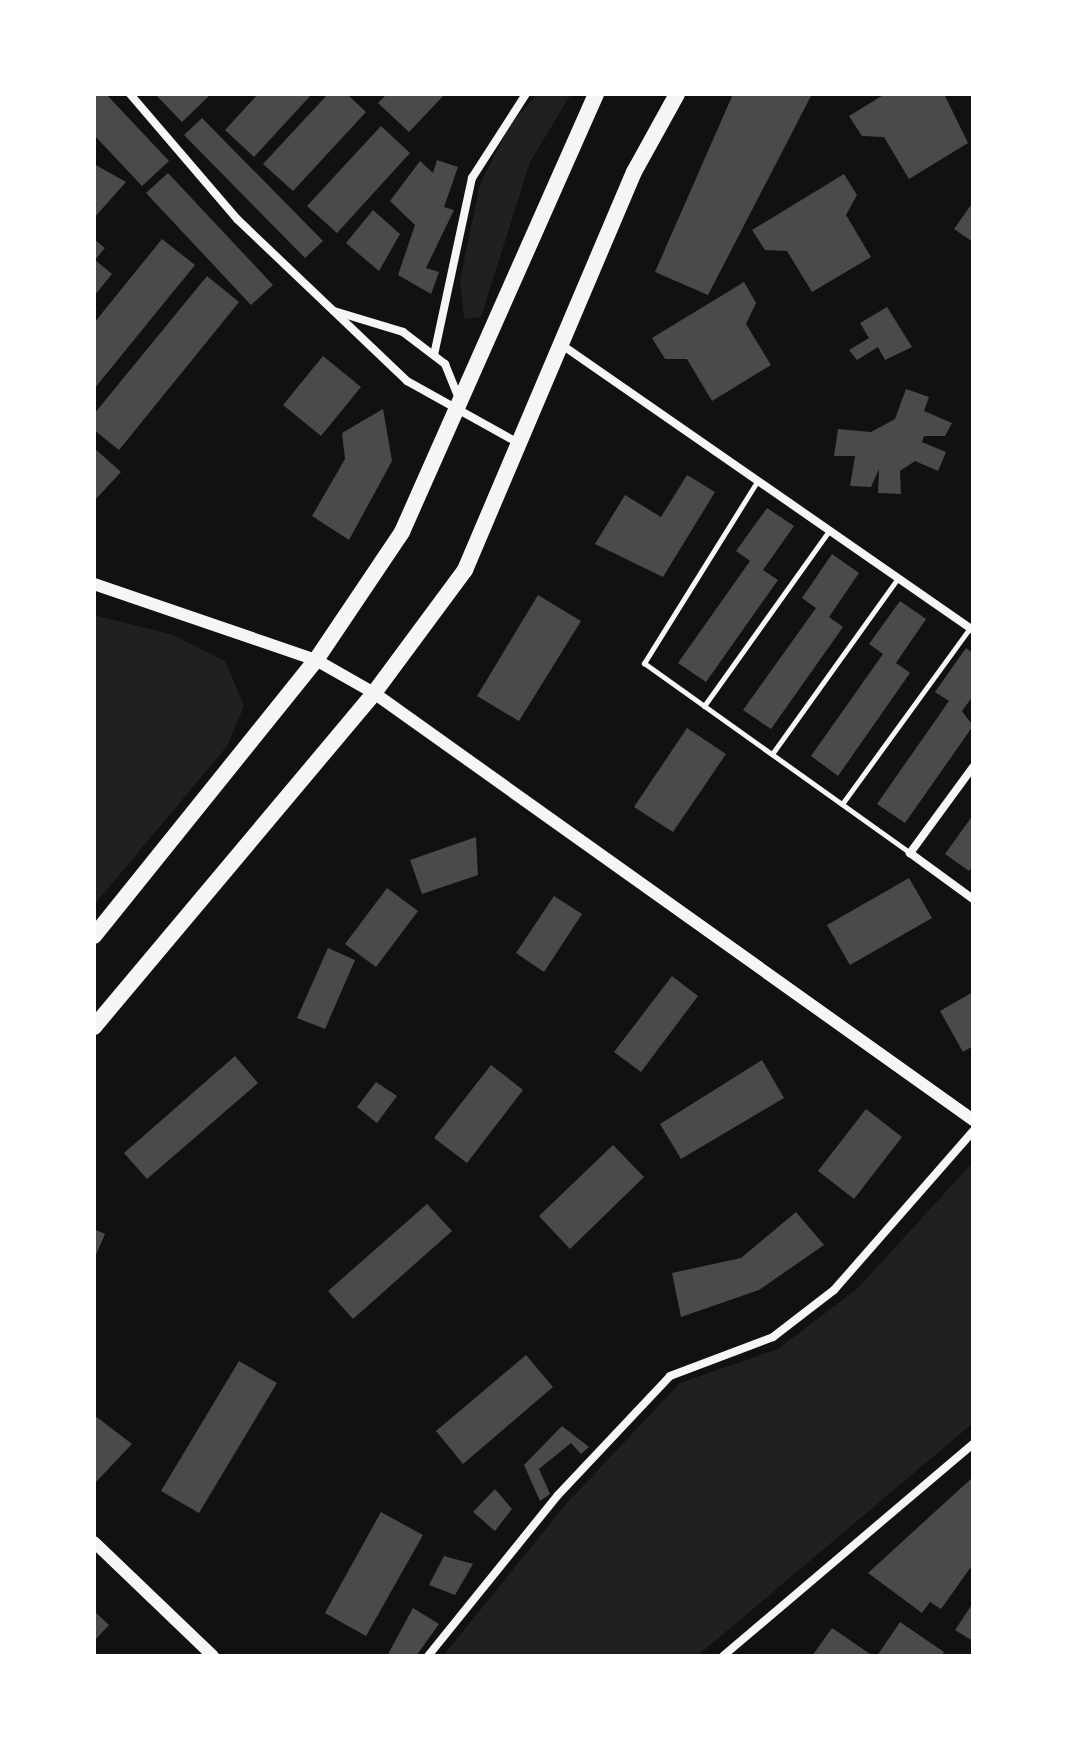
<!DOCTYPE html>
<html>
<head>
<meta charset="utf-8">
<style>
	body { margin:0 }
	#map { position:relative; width:1067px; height:1750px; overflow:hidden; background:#111; font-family:"Noto Serif",serif }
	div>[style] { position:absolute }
	.green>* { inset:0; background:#202020 }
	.building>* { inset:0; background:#4a4a4a }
	.service>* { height:5px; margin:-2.5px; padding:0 2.5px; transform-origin:2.5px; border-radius:2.5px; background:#f5f5f5 }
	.minor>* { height:8px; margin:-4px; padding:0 4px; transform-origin:4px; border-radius:4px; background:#f5f5f5 }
	.tertiary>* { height:12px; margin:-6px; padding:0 6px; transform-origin:6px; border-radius:6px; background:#f5f5f5 }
	.primary>* { height:16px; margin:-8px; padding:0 8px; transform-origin:8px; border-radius:8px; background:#f5f5f5 }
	span { translate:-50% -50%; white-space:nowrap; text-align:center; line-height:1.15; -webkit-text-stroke:6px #fff; paint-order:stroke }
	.frame { position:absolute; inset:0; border:96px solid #fff; pointer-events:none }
</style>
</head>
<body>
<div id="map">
	<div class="green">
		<i style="clip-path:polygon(537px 94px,571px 94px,530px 162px,481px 317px,464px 319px,460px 280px,480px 184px,510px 125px)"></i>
		<i style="clip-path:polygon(94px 615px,173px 635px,225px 661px,244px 706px,227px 746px,94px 905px)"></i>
		<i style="clip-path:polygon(973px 1162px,973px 1423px,697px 1656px,443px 1656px,566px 1504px,680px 1383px,778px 1349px,858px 1288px)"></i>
	</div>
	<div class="building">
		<i style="clip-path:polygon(94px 94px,106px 94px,169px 161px,142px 186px,94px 135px)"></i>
		<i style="clip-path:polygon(155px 94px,211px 94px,182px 122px)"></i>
		<i style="clip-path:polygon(258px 94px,312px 94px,254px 157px,225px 130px)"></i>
		<i style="clip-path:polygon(328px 94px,347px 94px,366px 112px,293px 191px,263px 164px)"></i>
		<i style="clip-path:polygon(387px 94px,445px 94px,409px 132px,378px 103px)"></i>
		<i style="clip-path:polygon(733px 94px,812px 94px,708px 295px,655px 272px)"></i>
		<i style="clip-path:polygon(885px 94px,944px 94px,968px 143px,909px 179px,884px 137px,862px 136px,849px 116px)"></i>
		<i style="clip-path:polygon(202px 118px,323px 241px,305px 258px,184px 135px)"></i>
		<i style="clip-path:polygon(381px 126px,410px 153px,337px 233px,307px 206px)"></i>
		<i style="clip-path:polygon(437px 160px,458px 167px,444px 207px,454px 210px,426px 268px,439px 272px,431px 294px,398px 275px,415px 225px,390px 201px,420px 161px,433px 173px)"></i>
		<i style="clip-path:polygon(94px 164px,126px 182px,94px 218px)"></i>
		<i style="clip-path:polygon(168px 173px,273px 285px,251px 305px,146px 193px)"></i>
		<i style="clip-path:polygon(844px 174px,857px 195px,846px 215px,871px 257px,812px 292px,787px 251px,765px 250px,752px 230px)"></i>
		<i style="clip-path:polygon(973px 202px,973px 242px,954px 229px)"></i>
		<i style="clip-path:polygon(373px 210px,400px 234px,379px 271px,346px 243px)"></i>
		<i style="clip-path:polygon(94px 239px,105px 248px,95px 260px,112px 274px,94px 296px)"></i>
		<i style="clip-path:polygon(162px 239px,195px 265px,94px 389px,94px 323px)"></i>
		<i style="clip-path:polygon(207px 276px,239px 302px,119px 450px,94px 430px,94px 414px)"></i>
		<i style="clip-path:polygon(744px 282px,756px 303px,746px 324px,771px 365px,712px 401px,687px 359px,665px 359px,652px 338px)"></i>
		<i style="clip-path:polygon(887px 307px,912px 347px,885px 360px,878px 347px,857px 360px,849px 350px,869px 338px,860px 323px)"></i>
		<i style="clip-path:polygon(323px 356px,361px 387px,321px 436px,283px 405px)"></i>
		<i style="clip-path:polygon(906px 389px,929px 397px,924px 411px,952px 423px,945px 436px,924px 436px,922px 442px,946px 452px,938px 471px,915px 461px,900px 471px,901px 494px,878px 493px,879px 469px,871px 487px,850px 486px,855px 456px,834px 456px,838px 429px,871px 432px,895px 419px)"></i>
		<i style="clip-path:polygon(383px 409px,392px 461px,349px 540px,312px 516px,345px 459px,342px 433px)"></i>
		<i style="clip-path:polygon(94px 448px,121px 472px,94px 501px)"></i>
		<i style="clip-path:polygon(687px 475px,715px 492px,663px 577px,595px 544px,625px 495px,661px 517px)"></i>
		<i style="clip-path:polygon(767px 508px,794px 526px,763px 570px,778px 580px,706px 682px,678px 663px,750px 561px,736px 551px)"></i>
		<i style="clip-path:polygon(832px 554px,859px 573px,829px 617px,843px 627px,771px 729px,743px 710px,816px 608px,802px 598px)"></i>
		<i style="clip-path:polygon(538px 595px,581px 621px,519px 721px,477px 696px)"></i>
		<i style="clip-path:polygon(900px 601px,926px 619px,896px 663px,910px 673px,838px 776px,811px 756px,883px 654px,869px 644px)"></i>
		<i style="clip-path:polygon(966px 648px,973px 653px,973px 696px,962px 711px,973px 726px,905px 823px,877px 804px,949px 701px,935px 692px)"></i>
		<i style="clip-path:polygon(687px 728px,726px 754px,673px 832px,634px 807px)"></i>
		<i style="clip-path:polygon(973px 815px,973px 866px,969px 871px,945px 854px)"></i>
		<i style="clip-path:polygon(476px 837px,478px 875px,422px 894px,410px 860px)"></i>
		<i style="clip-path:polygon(909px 878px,932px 918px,850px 965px,827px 925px)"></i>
		<i style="clip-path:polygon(387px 888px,418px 911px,376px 967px,345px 944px)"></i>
		<i style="clip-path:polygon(554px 896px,582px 914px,544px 972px,516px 953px)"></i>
		<i style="clip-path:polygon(328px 948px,355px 960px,325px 1029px,297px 1018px)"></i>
		<i style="clip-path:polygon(672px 976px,698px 996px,641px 1072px,614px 1052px)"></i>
		<i style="clip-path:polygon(973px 992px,973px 1046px,963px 1052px,940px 1011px)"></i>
		<i style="clip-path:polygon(235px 1056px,258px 1083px,147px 1179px,124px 1153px)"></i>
		<i style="clip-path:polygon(762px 1060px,784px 1098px,681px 1159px,660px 1124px)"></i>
		<i style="clip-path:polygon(491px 1065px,523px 1090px,467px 1163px,434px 1138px)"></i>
		<i style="clip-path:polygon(376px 1082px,397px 1096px,377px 1123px,357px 1107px)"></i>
		<i style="clip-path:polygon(866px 1109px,902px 1137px,854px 1199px,818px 1171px)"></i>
		<i style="clip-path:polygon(613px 1145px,644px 1177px,570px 1249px,539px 1216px)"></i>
		<i style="clip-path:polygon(427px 1204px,452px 1231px,353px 1319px,328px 1291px)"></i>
		<i style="clip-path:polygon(796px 1212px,824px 1245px,759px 1290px,681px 1317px,672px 1273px,741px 1258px)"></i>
		<i style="clip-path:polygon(94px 1229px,105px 1234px,94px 1259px)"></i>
		<i style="clip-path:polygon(526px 1355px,553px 1387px,463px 1464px,436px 1431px)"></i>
		<i style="clip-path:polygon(239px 1361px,277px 1383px,199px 1513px,161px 1491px)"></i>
		<i style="clip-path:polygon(94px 1415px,132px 1444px,94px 1484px)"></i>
		<i style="clip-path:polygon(562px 1426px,589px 1447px,581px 1454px,571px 1443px,539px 1469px,550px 1494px,540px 1501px,524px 1465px)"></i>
		<i style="clip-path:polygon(973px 1477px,973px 1564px,941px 1609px,930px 1602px,922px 1613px,868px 1573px)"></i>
		<i style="clip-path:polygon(495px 1489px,512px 1509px,495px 1531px,473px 1512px)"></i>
		<i style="clip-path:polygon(381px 1512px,423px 1535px,366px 1636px,325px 1613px)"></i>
		<i style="clip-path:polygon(444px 1556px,473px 1564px,455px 1595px,429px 1585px)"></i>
		<i style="clip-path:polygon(973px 1603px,973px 1641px,955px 1630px)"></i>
		<i style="clip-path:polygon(413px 1608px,439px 1624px,416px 1656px,387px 1656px)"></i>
		<i style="clip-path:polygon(94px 1611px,109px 1625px,94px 1641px)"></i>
		<i style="clip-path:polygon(900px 1622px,944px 1652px,941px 1656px,877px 1656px)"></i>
		<i style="clip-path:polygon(832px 1628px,873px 1656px,812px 1656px)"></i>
	</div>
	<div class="service">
		<i style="left:758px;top:480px;width:216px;rotate:121.9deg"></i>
		<i style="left:644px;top:663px;width:325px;rotate:35.5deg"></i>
		<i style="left:704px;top:706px;width:215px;rotate:-54.5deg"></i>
		<i style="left:772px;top:754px;width:216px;rotate:-54.4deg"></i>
		<i style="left:842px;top:804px;width:218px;rotate:-54deg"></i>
	</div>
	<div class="minor">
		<i style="left:130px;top:94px;width:165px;rotate:49.4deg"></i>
		<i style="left:237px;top:219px;width:235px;rotate:43.6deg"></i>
		<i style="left:407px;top:381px;width:129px;rotate:29.1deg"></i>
		<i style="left:334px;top:311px;width:72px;rotate:16.9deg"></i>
		<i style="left:403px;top:332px;width:53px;rotate:37.3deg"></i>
		<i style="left:445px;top:364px;width:38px;rotate:68deg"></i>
		<i style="left:562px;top:345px;width:500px;rotate:34.74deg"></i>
		<i style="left:434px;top:355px;width:181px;rotate:-77.9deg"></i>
		<i style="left:472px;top:178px;width:100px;rotate:-57.3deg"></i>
		<i style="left:973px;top:767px;width:107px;rotate:126.2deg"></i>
		<i style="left:910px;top:853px;width:78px;rotate:36.1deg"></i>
		<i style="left:428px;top:1656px;width:207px;rotate:-51.1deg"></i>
		<i style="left:558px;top:1495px;width:163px;rotate:-46.7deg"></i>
		<i style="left:670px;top:1376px;width:110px;rotate:-20.7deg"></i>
		<i style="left:773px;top:1337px;width:77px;rotate:-37.6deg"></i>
		<i style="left:834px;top:1290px;width:211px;rotate:-48.8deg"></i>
		<i style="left:723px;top:1656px;width:328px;rotate:-40.3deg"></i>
	</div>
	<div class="tertiary">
		<i style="left:94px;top:584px;width:235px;rotate:18.9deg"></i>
		<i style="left:316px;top:660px;width:67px;rotate:29.6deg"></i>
		<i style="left:374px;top:693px;width:736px;rotate:35.48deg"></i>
		<i style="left:94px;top:1542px;width:165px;rotate:43.8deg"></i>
	</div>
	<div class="primary">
		<i style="left:94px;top:936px;width:354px;rotate:-51.2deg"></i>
		<i style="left:316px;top:660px;width:154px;rotate:-56.1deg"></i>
		<i style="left:402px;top:532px;width:479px;rotate:-66.1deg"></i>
		<i style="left:94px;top:1027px;width:436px;rotate:-50deg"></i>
		<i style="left:374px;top:693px;width:153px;rotate:-53.5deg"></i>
		<i style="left:465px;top:570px;width:432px;rotate:-67deg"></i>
		<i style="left:634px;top:172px;width:89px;rotate:-61.1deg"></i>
	</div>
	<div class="frame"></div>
</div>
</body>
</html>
